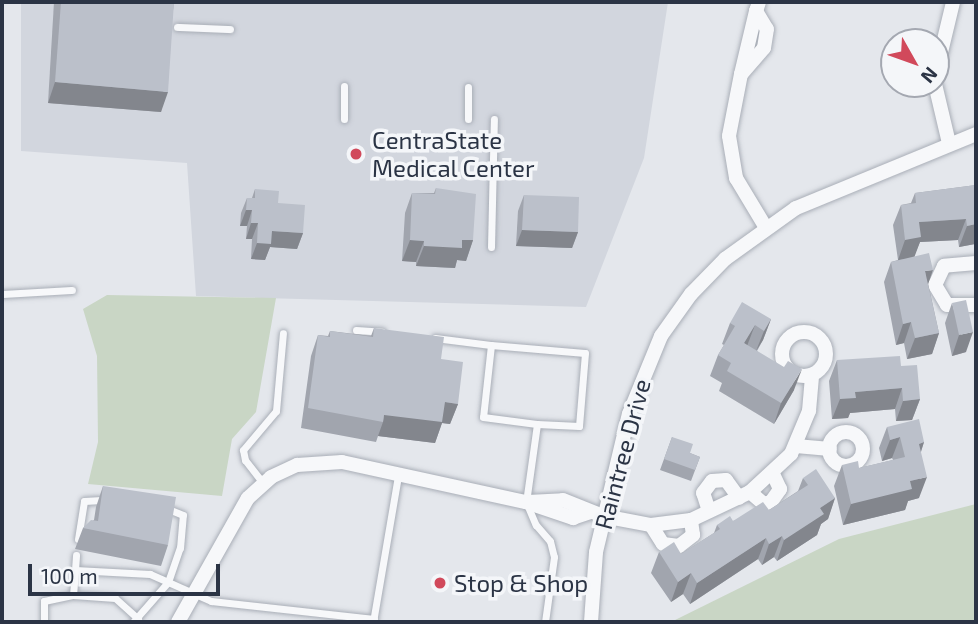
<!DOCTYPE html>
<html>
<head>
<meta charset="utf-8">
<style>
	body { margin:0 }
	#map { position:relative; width:978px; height:624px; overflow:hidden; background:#e4e7ec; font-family:"Exo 2",sans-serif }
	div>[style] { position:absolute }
	.built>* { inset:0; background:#d2d6de }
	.green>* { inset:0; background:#c9d6c5 }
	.roads { filter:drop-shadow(0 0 2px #a9aeb7) drop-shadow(0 0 2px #a9aeb7) }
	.lane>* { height:7px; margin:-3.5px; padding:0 3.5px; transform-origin:3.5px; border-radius:3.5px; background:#f7f8fa }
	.street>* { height:14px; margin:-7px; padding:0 7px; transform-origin:7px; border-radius:7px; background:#f7f8fa }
	.street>.ring { margin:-7px; padding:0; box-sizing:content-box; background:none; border:14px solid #f7f8fa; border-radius:50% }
	.wall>* { inset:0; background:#a1a5ae }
	.shaded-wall>* { inset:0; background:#83868d }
	.building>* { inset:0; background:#bbc0ca }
	.dots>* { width:19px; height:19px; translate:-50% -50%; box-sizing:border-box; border:4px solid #f4f6f9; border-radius:50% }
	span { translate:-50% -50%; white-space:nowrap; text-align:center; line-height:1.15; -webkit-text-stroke:7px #f4f6f9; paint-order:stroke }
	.poi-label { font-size:24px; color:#2b3445 }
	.left { translate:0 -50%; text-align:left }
	.street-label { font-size:24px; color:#2b3445 }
	.frame { position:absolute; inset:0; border:4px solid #2b3445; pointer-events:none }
	.north { position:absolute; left:880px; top:28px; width:70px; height:70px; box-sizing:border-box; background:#f4f6f9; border:2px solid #a4a8b1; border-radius:50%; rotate:130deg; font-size:19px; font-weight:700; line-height:28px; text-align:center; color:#2b3445 }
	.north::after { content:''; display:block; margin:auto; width:24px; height:32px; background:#d1495b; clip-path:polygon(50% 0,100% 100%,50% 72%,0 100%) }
	.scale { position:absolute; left:28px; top:564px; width:192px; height:32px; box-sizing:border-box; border:4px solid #2b3445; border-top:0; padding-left:9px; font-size:21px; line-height:24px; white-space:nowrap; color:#2b3445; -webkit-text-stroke:5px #f4f6f9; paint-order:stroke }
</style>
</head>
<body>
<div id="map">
	<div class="built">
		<i style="clip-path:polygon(21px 2px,668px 2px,644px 158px,586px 307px,196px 296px,187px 163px,21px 151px)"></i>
	</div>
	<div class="green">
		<i style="clip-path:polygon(107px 295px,276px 298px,256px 412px,232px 439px,222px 496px,88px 484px,98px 442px,97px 356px,83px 309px)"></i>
		<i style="clip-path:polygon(976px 504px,976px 622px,671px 622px,839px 539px)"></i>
	</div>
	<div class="roads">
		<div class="lane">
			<i style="left:177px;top:27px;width:53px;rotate:2.2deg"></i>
			<i style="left:468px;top:87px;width:32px;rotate:90deg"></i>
			<i style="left:344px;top:119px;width:33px;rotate:-90deg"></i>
			<i style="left:491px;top:247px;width:128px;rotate:-88.7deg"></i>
			<i style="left:2px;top:294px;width:70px;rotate:-3.3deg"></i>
			<i style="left:356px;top:330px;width:26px;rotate:4deg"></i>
			<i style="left:435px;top:338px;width:56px;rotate:7.1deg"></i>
			<i style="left:491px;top:345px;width:72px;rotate:96.3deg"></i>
			<i style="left:483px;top:417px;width:54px;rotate:7.4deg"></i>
			<i style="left:537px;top:424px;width:79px;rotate:98deg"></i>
			<i style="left:526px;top:502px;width:25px;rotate:67deg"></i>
			<i style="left:536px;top:525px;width:21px;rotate:49deg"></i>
			<i style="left:550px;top:541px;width:16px;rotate:76deg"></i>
			<i style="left:554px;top:557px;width:66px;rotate:97.9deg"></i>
			<i style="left:491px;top:345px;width:94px;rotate:4.9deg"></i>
			<i style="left:585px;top:353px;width:73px;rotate:94.7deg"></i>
			<i style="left:579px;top:426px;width:42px;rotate:-177.3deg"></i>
			<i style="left:263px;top:483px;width:29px;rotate:-128deg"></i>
			<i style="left:245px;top:460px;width:10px;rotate:-101deg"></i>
			<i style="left:243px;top:450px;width:51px;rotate:-49.8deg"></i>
			<i style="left:276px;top:411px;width:78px;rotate:-84.9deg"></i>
			<i style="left:78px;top:539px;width:38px;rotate:-81deg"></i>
			<i style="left:84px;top:501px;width:22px;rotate:-3deg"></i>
			<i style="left:75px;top:570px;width:15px;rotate:-86deg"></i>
			<i style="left:73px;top:595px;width:42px;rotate:4.1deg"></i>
			<i style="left:115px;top:598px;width:31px;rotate:42deg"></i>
			<i style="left:44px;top:622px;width:21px;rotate:-90deg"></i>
			<i style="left:44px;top:601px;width:30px;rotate:-12deg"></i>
			<i style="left:73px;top:595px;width:25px;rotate:-85deg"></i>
			<i style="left:75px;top:570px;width:75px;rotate:3.1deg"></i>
			<i style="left:150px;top:574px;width:67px;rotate:23.9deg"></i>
			<i style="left:211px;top:601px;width:164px;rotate:6.3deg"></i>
			<i style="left:133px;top:622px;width:53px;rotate:-48.8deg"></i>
			<i style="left:168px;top:582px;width:36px;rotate:-71deg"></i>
			<i style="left:180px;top:548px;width:33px;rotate:-85deg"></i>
			<i style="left:183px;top:515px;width:18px;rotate:-158deg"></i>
			<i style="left:373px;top:622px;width:149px;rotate:-80.3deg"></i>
		</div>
		<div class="street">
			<i style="left:759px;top:2px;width:9px;rotate:108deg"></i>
			<i style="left:756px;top:11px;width:21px;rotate:59deg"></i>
			<i style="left:767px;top:29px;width:19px;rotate:99deg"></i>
			<i style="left:764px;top:48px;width:35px;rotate:131deg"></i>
			<i style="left:741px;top:74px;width:63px;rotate:101deg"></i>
			<i style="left:729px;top:136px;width:43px;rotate:80.5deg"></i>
			<i style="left:736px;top:178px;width:58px;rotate:59deg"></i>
			<i style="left:936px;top:73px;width:73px;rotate:-76.5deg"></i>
			<i style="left:741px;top:74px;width:65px;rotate:-76.6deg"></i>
			<i style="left:935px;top:84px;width:61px;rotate:76.7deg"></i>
			<i style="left:976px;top:263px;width:32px;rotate:175deg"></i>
			<i style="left:944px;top:266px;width:21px;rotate:115deg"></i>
			<i style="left:935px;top:285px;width:23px;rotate:59deg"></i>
			<i style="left:947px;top:305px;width:29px"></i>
			<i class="ring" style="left:782px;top:332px;width:30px;height:30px"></i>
			<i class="ring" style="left:829px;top:432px;width:20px;height:20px"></i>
			<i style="left:796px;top:446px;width:34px;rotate:5deg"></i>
			<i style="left:750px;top:492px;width:18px;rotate:41deg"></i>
			<i style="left:764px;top:504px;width:7px;rotate:-16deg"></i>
			<i style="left:771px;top:502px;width:16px;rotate:-55deg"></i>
			<i style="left:780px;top:489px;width:17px;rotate:-115deg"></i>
			<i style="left:528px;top:502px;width:35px;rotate:-3deg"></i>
			<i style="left:563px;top:500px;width:43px;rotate:21.8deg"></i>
			<i style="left:603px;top:516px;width:49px;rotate:10.6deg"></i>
			<i style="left:651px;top:525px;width:40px;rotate:-7.1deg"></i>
			<i style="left:691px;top:520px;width:65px;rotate:-25.4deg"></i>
			<i style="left:750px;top:492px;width:56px;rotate:-42.8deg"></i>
			<i style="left:791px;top:454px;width:47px;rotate:-67.3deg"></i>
			<i style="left:809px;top:411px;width:35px;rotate:-85deg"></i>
			<i style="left:709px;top:511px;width:19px;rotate:-108deg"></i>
			<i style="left:703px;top:493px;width:15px;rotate:-53deg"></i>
			<i style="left:712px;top:481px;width:14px;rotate:-4deg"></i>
			<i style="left:726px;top:480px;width:22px;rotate:54deg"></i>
			<i style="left:651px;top:525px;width:22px;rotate:58deg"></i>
			<i style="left:663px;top:544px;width:16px;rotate:7deg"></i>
			<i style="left:679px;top:546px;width:18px;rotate:-38deg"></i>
			<i style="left:693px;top:535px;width:15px;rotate:-98deg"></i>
			<i style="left:178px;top:622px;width:142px;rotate:-60.6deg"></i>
			<i style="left:248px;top:498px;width:31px;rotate:-42deg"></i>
			<i style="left:271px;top:477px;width:29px;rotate:-25deg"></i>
			<i style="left:297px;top:465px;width:45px;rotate:-3.8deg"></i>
			<i style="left:342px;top:462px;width:188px;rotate:12.3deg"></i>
			<i style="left:526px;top:502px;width:50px;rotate:18.8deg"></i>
			<i style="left:573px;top:518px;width:18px;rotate:-19deg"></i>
			<i style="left:591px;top:622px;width:70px;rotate:-85.9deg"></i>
			<i style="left:596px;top:552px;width:142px;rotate:-76.6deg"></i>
			<i style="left:629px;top:414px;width:84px;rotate:-67.7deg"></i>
			<i style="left:661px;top:336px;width:52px;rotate:-54.5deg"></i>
			<i style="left:691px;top:294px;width:49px;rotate:-45.8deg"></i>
			<i style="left:725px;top:259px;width:87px;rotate:-35.7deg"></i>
			<i style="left:796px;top:208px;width:195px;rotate:-22.3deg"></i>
		</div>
	</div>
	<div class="wall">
		<i style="clip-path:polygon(54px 2px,174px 2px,161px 112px,48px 103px)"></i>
		<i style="clip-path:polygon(976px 185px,976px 241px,975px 244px,959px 247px,958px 240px,920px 242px,914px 256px,928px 283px,939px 333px,932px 354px,907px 359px,904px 343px,896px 345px,884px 282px,891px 262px,898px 260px,893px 225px,901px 205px,911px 203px,915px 193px)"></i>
		<i style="clip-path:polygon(436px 188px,473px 240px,466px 261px,457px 260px,455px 268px,416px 266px,416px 262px,402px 261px,405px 213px,412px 193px,434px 193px)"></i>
		<i style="clip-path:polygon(255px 189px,278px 203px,303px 233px,297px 249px,270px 247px,265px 260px,251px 259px,252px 239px,246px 239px,247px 226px,240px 226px,241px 213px,247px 198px,252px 198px)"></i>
		<i style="clip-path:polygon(524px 195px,578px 232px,572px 248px,516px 246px,518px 211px)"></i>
		<i style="clip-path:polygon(952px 303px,966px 352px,952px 356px,945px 323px)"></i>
		<i style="clip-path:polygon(771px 319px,763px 340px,757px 351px,794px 390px,774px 424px,719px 391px,722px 383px,710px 376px,718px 355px,724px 345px,722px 344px,730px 323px)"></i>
		<i style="clip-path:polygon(374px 328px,441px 359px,458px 404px,450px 424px,442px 423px,435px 443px,378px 436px,376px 442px,301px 428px,311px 356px,318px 335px,328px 336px,330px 331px,371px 336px)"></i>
		<i style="clip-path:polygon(837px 360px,901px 366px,920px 399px,912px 420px,896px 421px,895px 409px,850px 413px,848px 418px,832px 419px,829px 381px)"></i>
		<i style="clip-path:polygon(887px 427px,924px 442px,921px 452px,919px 498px,908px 501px,905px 510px,843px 525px,834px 486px,842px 465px,859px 468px,893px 460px,892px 458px,882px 461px,879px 448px)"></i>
		<i style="clip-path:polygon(672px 437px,690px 453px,700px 457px,691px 481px,660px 470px)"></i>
		<i style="clip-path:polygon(803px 478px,835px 498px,828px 519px,821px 524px,817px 535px,777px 561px,774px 557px,762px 565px,758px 559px,690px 604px,683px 594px,671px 602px,651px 573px,659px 552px,681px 554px,714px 533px,717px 525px,733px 521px,769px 510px,798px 491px)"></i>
		<i style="clip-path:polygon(103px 486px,168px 545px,161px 566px,75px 549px,83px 528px,94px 520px,96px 507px)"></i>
	</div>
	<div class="shaded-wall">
		<i style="clip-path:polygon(55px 82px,168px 92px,161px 112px,48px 103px)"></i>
		<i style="clip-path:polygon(246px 210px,252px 210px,247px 226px,240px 226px)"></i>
		<i style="clip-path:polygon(966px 219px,958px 240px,920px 242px,914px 258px,898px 260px,905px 240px,919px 222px)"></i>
		<i style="clip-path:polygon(251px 223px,258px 223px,252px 239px,246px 239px)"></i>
		<i style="clip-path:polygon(976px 224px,976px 241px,975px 244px,959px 247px,967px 226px)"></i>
		<i style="clip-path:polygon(522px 230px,578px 232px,572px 248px,516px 246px)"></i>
		<i style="clip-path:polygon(272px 231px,303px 233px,297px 249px,270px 247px,265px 260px,251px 259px,257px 243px)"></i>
		<i style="clip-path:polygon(410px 240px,424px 241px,416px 262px,402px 261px)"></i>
		<i style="clip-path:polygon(462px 240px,473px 240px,466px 261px,457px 260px,455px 268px,416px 266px,424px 246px)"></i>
		<i style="clip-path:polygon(933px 270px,926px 290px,925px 271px)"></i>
		<i style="clip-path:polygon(771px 319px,763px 340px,756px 351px,764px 331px)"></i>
		<i style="clip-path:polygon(911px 322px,904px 343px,896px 345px,903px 324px)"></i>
		<i style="clip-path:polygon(755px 325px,747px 346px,744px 343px)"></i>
		<i style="clip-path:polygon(973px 332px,966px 352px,952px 356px,959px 335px)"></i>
		<i style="clip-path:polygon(939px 333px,932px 354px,907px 359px,915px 338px)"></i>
		<i style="clip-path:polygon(802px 369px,794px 390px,774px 424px,781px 403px)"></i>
		<i style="clip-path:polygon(902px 388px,895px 409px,850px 413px,848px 418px,832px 419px,840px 399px,855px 392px)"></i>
		<i style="clip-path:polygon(920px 399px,912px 420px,896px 421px,903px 401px)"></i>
		<i style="clip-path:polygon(445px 402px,458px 404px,450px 424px,442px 423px,435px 443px,378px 436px,383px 422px,384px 415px)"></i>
		<i style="clip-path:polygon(900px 437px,892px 458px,882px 461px,890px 440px)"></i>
		<i style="clip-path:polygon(924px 442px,917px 463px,919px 444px)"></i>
		<i style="clip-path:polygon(927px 477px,919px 498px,908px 501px,905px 510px,843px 525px,851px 504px,910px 481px)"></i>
		<i style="clip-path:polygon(835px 498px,828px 519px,821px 524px,817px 535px,777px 561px,784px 540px,820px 508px)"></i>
		<i style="clip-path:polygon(782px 536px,774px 557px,762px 565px,769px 544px)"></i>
		<i style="clip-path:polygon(766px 538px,758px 559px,690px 604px,697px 583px)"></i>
		<i style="clip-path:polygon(691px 573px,683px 594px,671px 602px,678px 582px)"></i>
	</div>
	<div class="building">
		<i style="clip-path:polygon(61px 2px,174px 2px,168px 92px,55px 82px)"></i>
		<i style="clip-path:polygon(976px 185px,976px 224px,967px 226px,966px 219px,919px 222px,921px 237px,905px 240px,901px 205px,916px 203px,915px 193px)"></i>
		<i style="clip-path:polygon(436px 188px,476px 194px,473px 240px,462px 240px,462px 248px,424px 246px,424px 241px,410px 240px,412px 193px,435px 194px)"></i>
		<i style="clip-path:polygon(255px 189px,279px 191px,278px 203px,305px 205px,303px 233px,272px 231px,271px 244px,257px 243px,258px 223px,251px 223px,252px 210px,246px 210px,247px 198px,255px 198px)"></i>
		<i style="clip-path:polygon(524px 195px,579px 197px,578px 232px,522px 230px)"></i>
		<i style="clip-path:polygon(929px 253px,933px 270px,925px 271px,939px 333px,915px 338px,911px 322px,903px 324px,891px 262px)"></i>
		<i style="clip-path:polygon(966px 300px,973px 332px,959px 335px,952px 303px)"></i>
		<i style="clip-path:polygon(742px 302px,771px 319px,764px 331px,755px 325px,744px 343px,784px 367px,788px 361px,802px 369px,781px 403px,727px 371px,731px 363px,718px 355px,735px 326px,730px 323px)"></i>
		<i style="clip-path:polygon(374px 328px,444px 337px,441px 359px,463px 362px,458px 404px,445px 402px,442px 422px,384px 415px,383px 422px,308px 408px,318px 335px,330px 337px,330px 331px,373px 337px)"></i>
		<i style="clip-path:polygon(900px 356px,901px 366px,917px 365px,920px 399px,903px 401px,902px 388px,855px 392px,856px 398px,840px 399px,837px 360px)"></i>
		<i style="clip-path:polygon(919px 419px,924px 442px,919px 444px,927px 477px,910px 481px,912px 489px,851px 504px,842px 465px,858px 461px,859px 468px,905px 457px,900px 437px,890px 440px,887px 427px)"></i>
		<i style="clip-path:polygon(672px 437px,693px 444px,690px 453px,700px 457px,695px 470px,664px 459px)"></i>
		<i style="clip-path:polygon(816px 469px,835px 498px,820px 508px,824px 514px,784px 540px,782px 536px,769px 544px,766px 538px,697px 583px,691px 573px,678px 582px,659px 552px,674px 542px,681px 554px,720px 529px,717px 525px,730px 516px,733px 521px,763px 502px,769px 510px,808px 485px,803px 478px)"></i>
		<i style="clip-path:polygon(103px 486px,176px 497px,168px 545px,83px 528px,91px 520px,98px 521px)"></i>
	</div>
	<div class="dots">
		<i style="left:356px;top:154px;background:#d1495b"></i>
		<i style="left:440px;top:583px;background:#d1495b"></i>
	</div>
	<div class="poi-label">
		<span class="left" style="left:372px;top:154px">CentraState<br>Medical Center</span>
		<span class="left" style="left:454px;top:583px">Stop &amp; Shop</span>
	</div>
	<div class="street-label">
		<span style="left:622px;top:454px;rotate:-75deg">Raintree Drive</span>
	</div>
	<div class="frame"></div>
	<div class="north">N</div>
	<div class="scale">100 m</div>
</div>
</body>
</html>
